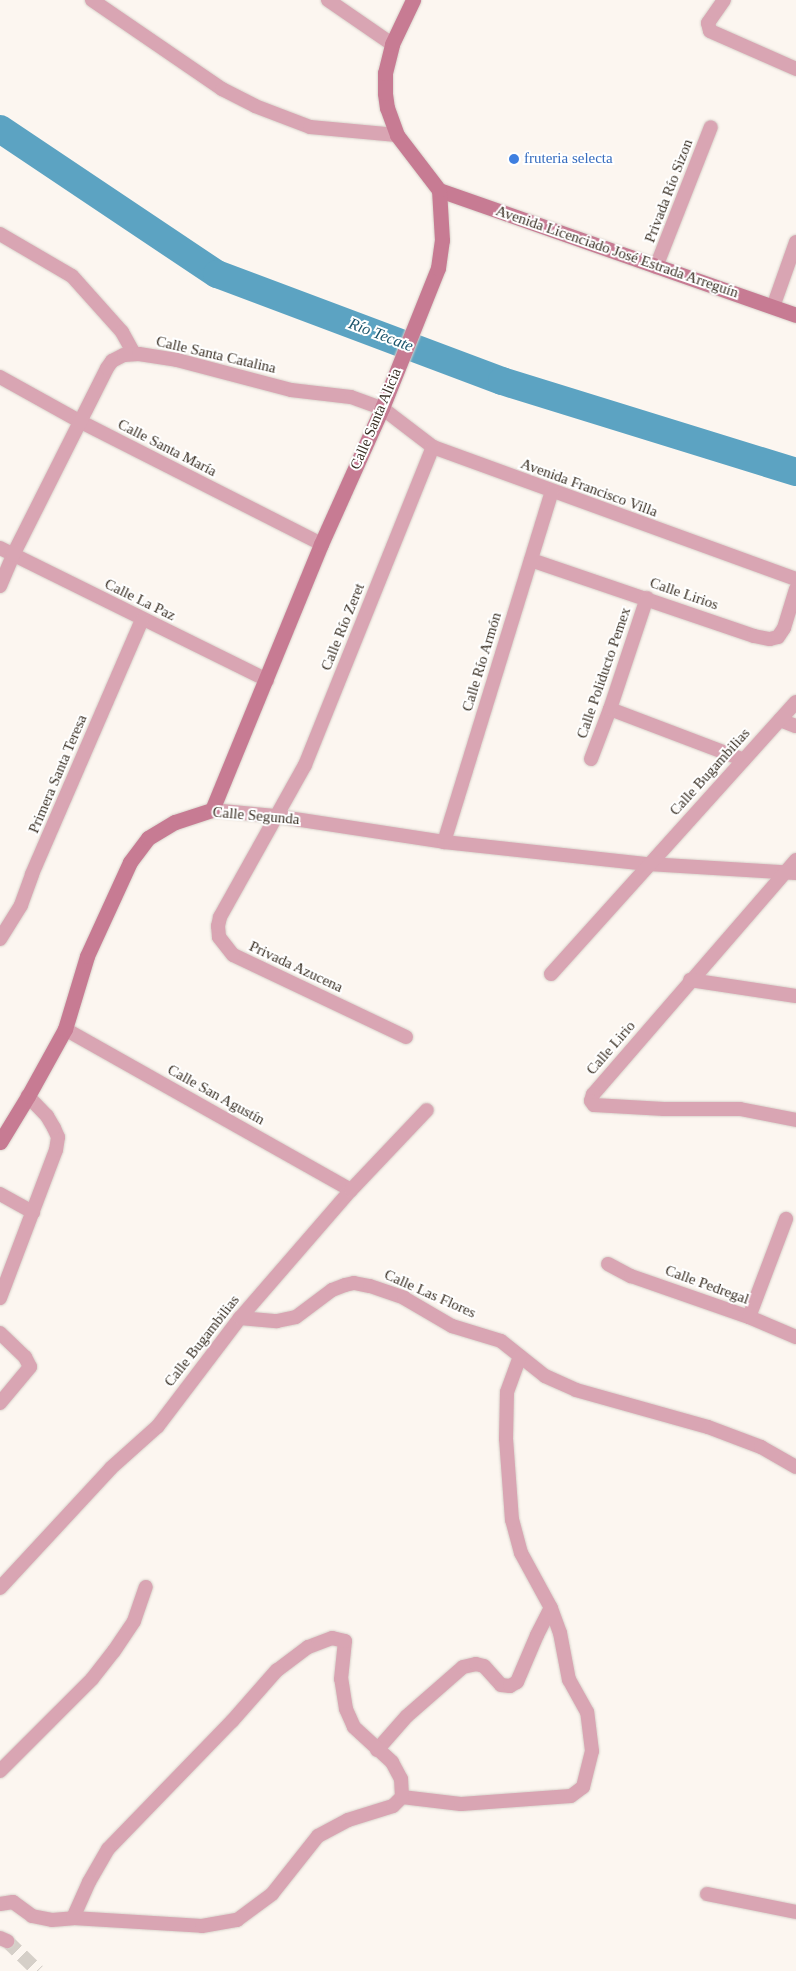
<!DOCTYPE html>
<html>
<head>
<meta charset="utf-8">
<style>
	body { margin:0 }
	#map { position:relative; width:796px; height:1971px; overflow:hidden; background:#fcf6f0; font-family:Georgia,serif }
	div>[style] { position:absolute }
	.river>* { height:28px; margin:-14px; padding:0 14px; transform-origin:14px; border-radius:14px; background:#5ca3c2 }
	.street-tunnel>* { height:14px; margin-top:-7px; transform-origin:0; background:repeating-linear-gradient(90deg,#d5cfc8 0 14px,transparent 0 21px) }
	.roads { filter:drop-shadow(0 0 1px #d9d3cc) drop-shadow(0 0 1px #d9d3cc) }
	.street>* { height:14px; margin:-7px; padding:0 7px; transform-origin:7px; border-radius:7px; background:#d9a5b3 }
	.secondary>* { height:15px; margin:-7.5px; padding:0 7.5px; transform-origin:7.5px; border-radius:7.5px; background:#c77b93 }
	.dots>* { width:14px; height:14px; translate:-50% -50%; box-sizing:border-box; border:2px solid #fff; border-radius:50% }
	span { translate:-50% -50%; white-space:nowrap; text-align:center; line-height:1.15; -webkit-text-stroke:4px #fff; paint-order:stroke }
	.shop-label { font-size:15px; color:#366cbe }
	.left { translate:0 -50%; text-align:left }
	.street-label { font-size:15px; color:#3b3126 }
	.water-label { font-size:16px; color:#1c556c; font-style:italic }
</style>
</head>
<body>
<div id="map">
	<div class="river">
		<i style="left:0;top:129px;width:261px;rotate:33.8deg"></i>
		<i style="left:217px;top:274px;width:304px;rotate:20.6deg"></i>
		<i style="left:502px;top:381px;width:308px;rotate:17.2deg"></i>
	</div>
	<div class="street-tunnel">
		<i style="left:7px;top:1941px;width:43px;rotate:44.1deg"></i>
	</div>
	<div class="roads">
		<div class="street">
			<i style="left:92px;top:0;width:158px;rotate:34.4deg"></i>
			<i style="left:222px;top:89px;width:37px;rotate:27deg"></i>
			<i style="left:255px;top:106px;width:59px;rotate:20.9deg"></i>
			<i style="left:310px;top:127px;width:87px;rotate:5.3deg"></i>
			<i style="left:328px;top:0;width:78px;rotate:34.5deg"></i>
			<i style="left:724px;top:0;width:28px;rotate:125deg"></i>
			<i style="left:708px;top:23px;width:8px;rotate:76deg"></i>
			<i style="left:710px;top:31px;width:94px;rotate:23.8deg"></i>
			<i style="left:0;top:234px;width:83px;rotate:30.3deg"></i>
			<i style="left:72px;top:276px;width:75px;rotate:48.2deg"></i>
			<i style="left:122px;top:332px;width:25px;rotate:61deg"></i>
			<i style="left:656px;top:267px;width:150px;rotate:-68.6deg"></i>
			<i style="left:773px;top:307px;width:69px;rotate:-70.5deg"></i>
			<i style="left:0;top:377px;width:93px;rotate:29.1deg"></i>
			<i style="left:81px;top:422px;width:269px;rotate:26.9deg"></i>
			<i style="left:0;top:548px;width:298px;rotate:26.3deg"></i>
			<i style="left:531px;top:560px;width:236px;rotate:18.8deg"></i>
			<i style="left:754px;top:636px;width:16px;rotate:11deg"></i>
			<i style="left:770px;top:639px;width:8px;rotate:-14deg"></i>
			<i style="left:778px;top:637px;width:11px;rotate:-56deg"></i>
			<i style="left:784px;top:628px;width:41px;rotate:-72.9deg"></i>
			<i style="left:0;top:586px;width:34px;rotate:-67deg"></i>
			<i style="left:13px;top:555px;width:209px;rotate:-63.3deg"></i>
			<i style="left:107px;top:368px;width:9px;rotate:-54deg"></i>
			<i style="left:112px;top:361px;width:13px;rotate:-27deg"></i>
			<i style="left:124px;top:355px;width:15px;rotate:-4deg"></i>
			<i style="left:139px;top:354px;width:38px;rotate:9deg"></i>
			<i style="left:177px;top:360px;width:118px;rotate:14.7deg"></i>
			<i style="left:291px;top:390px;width:60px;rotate:6.7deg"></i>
			<i style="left:351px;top:397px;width:33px;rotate:20deg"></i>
			<i style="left:382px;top:408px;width:64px;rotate:37.4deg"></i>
			<i style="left:433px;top:447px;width:386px;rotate:20deg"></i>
			<i style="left:610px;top:709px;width:143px;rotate:20.8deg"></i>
			<i style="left:780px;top:720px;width:17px;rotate:21deg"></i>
			<i style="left:591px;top:759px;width:53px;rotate:-69.2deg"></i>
			<i style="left:610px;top:709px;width:117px;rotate:-71.6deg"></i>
			<i style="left:212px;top:810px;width:63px;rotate:5.4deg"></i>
			<i style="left:275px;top:816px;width:171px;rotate:8.7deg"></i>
			<i style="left:444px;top:842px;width:205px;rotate:6.2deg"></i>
			<i style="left:648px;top:864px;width:148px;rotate:3.5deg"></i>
			<i style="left:444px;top:842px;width:366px;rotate:-72.9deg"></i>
			<i style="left:796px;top:860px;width:310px;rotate:130.9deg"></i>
			<i style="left:593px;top:1094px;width:7px;rotate:106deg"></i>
			<i style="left:591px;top:1101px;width:5px;rotate:53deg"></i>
			<i style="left:594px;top:1105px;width:70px;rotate:3.3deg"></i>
			<i style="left:664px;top:1109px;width:76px"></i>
			<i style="left:740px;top:1109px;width:57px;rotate:11.1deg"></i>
			<i style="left:0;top:939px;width:40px;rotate:-58deg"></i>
			<i style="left:21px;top:905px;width:33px;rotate:-70deg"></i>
			<i style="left:32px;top:874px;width:277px;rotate:-66.6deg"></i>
			<i style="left:551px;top:974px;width:366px;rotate:-48deg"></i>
			<i style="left:690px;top:980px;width:107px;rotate:8.6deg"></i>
			<i style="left:65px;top:1029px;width:328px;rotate:29.4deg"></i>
			<i style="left:406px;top:1037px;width:191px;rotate:-154.6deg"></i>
			<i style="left:233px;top:955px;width:23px;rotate:-128deg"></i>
			<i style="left:219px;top:937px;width:11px;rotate:-95deg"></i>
			<i style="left:218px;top:926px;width:9px;rotate:-77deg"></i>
			<i style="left:220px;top:917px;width:174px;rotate:-60.8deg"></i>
			<i style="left:305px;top:765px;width:343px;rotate:-68.1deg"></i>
			<i style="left:0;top:1194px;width:38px;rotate:29deg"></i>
			<i style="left:608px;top:1264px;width:26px;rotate:28deg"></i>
			<i style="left:631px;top:1276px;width:125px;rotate:19.2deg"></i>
			<i style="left:749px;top:1317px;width:51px;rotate:23.1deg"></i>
			<i style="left:0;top:1298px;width:158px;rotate:-69.3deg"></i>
			<i style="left:56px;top:1150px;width:13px;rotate:-81deg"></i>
			<i style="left:58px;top:1137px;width:10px;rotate:-114deg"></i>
			<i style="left:54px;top:1128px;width:14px;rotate:-120deg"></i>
			<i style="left:47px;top:1116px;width:28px;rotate:-134deg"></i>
			<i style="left:749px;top:1317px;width:105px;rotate:-69.3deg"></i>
			<i style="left:240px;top:1318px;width:37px;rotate:5deg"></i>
			<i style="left:277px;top:1321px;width:19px;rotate:-12deg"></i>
			<i style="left:296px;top:1317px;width:45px;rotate:-36.9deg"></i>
			<i style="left:332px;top:1290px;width:14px;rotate:-21deg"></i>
			<i style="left:345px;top:1285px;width:9px;rotate:-13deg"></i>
			<i style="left:354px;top:1283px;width:16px;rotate:11deg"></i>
			<i style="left:370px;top:1286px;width:36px;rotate:19deg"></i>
			<i style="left:404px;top:1298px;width:56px;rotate:30.3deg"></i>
			<i style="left:452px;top:1326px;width:51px;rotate:17deg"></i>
			<i style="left:501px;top:1341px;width:56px;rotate:38.5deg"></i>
			<i style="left:545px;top:1376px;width:34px;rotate:24deg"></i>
			<i style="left:576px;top:1390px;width:137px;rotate:15.7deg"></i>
			<i style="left:708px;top:1427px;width:57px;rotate:20.7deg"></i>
			<i style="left:761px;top:1447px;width:40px;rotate:29.7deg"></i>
			<i style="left:0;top:1333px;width:35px;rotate:44deg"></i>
			<i style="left:25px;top:1357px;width:11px;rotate:63deg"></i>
			<i style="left:30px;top:1367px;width:47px;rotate:129.8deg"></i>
			<i style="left:0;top:1588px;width:163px;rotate:-47.2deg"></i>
			<i style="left:111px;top:1468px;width:63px;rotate:-41.8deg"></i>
			<i style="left:158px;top:1426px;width:136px;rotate:-52.8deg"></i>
			<i style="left:240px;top:1318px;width:169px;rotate:-49.1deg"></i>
			<i style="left:351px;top:1190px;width:110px;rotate:-46.5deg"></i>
			<i style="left:377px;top:1750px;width:45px;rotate:-48.6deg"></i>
			<i style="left:407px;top:1716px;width:74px;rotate:-41.2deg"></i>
			<i style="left:463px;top:1667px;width:13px;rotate:-13deg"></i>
			<i style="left:476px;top:1664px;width:8px;rotate:14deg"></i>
			<i style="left:484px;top:1666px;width:25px;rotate:48deg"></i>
			<i style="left:501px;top:1685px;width:9px;rotate:6deg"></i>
			<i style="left:510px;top:1686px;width:8px;rotate:-30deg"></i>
			<i style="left:517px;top:1682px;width:51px;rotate:-66.9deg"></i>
			<i style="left:537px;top:1635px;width:30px;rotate:-63deg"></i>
			<i style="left:551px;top:1608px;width:63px;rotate:-118.6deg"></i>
			<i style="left:521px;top:1553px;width:34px;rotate:-105deg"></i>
			<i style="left:512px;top:1520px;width:81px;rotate:-94.2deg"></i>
			<i style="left:506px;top:1439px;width:47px;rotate:-88.8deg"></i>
			<i style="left:507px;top:1392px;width:38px;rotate:-70deg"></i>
			<i style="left:0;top:1771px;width:130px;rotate:-45deg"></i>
			<i style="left:92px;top:1679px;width:36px;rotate:-52deg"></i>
			<i style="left:114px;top:1651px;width:36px;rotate:-56deg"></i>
			<i style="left:134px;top:1621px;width:36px;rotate:-71deg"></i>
			<i style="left:402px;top:1797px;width:59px;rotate:6.8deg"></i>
			<i style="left:461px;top:1804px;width:110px;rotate:-4.2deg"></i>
			<i style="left:571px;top:1796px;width:15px;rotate:-37deg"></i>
			<i style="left:583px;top:1787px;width:37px;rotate:-76deg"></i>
			<i style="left:592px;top:1751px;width:39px;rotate:-97deg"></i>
			<i style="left:587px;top:1712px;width:37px;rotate:-119deg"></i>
			<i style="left:569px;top:1680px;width:48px;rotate:-100.8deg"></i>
			<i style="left:560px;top:1633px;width:27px;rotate:-110deg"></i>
			<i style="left:707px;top:1894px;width:91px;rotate:11.4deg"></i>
			<i style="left:0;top:1904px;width:13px;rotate:-9deg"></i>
			<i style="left:13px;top:1902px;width:24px;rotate:36deg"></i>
			<i style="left:32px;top:1916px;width:20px;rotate:11deg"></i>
			<i style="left:52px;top:1920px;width:21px;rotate:-5deg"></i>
			<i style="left:73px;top:1918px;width:129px;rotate:3.5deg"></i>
			<i style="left:202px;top:1926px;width:36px;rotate:-10deg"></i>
			<i style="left:237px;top:1920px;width:44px;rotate:-36.6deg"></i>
			<i style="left:272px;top:1894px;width:74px;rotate:-51.6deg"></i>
			<i style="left:318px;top:1836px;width:34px;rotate:-28deg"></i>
			<i style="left:348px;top:1820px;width:47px;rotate:-17.3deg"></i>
			<i style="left:393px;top:1806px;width:13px;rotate:-45deg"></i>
			<i style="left:402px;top:1797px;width:18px;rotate:-93deg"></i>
			<i style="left:401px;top:1779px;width:19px;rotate:-118deg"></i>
			<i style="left:392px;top:1762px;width:52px;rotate:-137.4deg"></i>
			<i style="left:354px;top:1727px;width:20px;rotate:-114deg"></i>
			<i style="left:346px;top:1709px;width:30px;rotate:-99deg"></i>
			<i style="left:341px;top:1679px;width:38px;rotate:-84deg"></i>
			<i style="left:345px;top:1641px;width:13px;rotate:-167deg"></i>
			<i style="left:332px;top:1638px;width:26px;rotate:159deg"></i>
			<i style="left:308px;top:1647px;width:39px;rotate:143deg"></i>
			<i style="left:277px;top:1670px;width:68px;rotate:131.4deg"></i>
			<i style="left:232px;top:1721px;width:178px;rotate:134.1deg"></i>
			<i style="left:108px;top:1849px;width:38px;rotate:120deg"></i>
			<i style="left:89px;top:1882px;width:39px;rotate:114deg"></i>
			<i style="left:0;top:1938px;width:8px;rotate:23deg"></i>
		</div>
		<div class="secondary">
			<i style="left:439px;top:190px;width:378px;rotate:19.3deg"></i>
			<i style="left:0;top:1142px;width:54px;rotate:-58.7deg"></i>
			<i style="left:28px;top:1096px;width:77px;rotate:-61.1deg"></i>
			<i style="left:65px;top:1029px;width:76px;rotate:-73.2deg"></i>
			<i style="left:87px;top:956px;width:103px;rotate:-65.4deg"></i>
			<i style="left:130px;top:862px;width:30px;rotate:-53deg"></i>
			<i style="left:148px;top:838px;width:31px;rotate:-31deg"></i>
			<i style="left:175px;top:822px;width:39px;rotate:-18deg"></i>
			<i style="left:212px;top:810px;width:287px;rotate:-67.7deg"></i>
			<i style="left:321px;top:544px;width:149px;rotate:-65.8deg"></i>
			<i style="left:382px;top:408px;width:151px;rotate:-68.2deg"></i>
			<i style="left:438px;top:268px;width:28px;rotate:-82deg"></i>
			<i style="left:442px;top:240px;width:50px;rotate:-93.4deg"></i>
			<i style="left:439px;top:190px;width:69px;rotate:-127.4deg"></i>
			<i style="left:397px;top:135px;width:29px;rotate:-110deg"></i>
			<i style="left:387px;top:108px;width:15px;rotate:-98deg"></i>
			<i style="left:385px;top:93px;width:20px;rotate:-90deg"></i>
			<i style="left:385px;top:73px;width:30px;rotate:-76deg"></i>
			<i style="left:392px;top:44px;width:49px;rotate:-64.5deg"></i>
		</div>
	</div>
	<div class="dots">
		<i style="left:514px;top:159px;background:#3f7fe0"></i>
	</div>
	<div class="shop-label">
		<span class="left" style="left:524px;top:159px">fruteria selecta</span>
	</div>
	<div class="street-label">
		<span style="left:669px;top:191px;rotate:-69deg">Privada Río Sizon</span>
		<span style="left:617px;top:252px;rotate:19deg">Avenida Licenciado José Estrada Arreguín</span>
		<span style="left:216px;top:355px;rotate:13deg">Calle Santa Catalina</span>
		<span style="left:376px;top:419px;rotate:-67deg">Calle Santa Alicia</span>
		<span style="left:167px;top:448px;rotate:27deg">Calle Santa María</span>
		<span style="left:589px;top:488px;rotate:20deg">Avenida Francisco Villa</span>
		<span style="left:684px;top:594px;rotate:19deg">Calle Lirios</span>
		<span style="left:140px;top:600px;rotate:26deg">Calle La Paz</span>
		<span style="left:343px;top:627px;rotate:-68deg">Calle Río Zeret</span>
		<span style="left:482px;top:662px;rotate:-73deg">Calle Río Armón</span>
		<span style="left:604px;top:673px;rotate:-71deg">Calle Poliducto Pemex</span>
		<span style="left:710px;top:772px;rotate:-48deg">Calle Bugambilias</span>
		<span style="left:58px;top:774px;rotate:-67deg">Primera Santa Teresa</span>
		<span style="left:256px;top:816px;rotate:5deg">Calle Segunda</span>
		<span style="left:296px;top:967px;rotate:25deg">Privada Azucena</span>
		<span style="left:611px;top:1048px;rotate:-49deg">Calle Lirio</span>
		<span style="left:216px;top:1095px;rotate:29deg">Calle San Agustín</span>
		<span style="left:707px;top:1285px;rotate:20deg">Calle Pedregal</span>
		<span style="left:430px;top:1294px;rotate:24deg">Calle Las Flores</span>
		<span style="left:202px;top:1341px;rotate:-52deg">Calle Bugambilias</span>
	</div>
	<div class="water-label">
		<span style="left:381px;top:335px;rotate:21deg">Río Tecate</span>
	</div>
</div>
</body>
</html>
